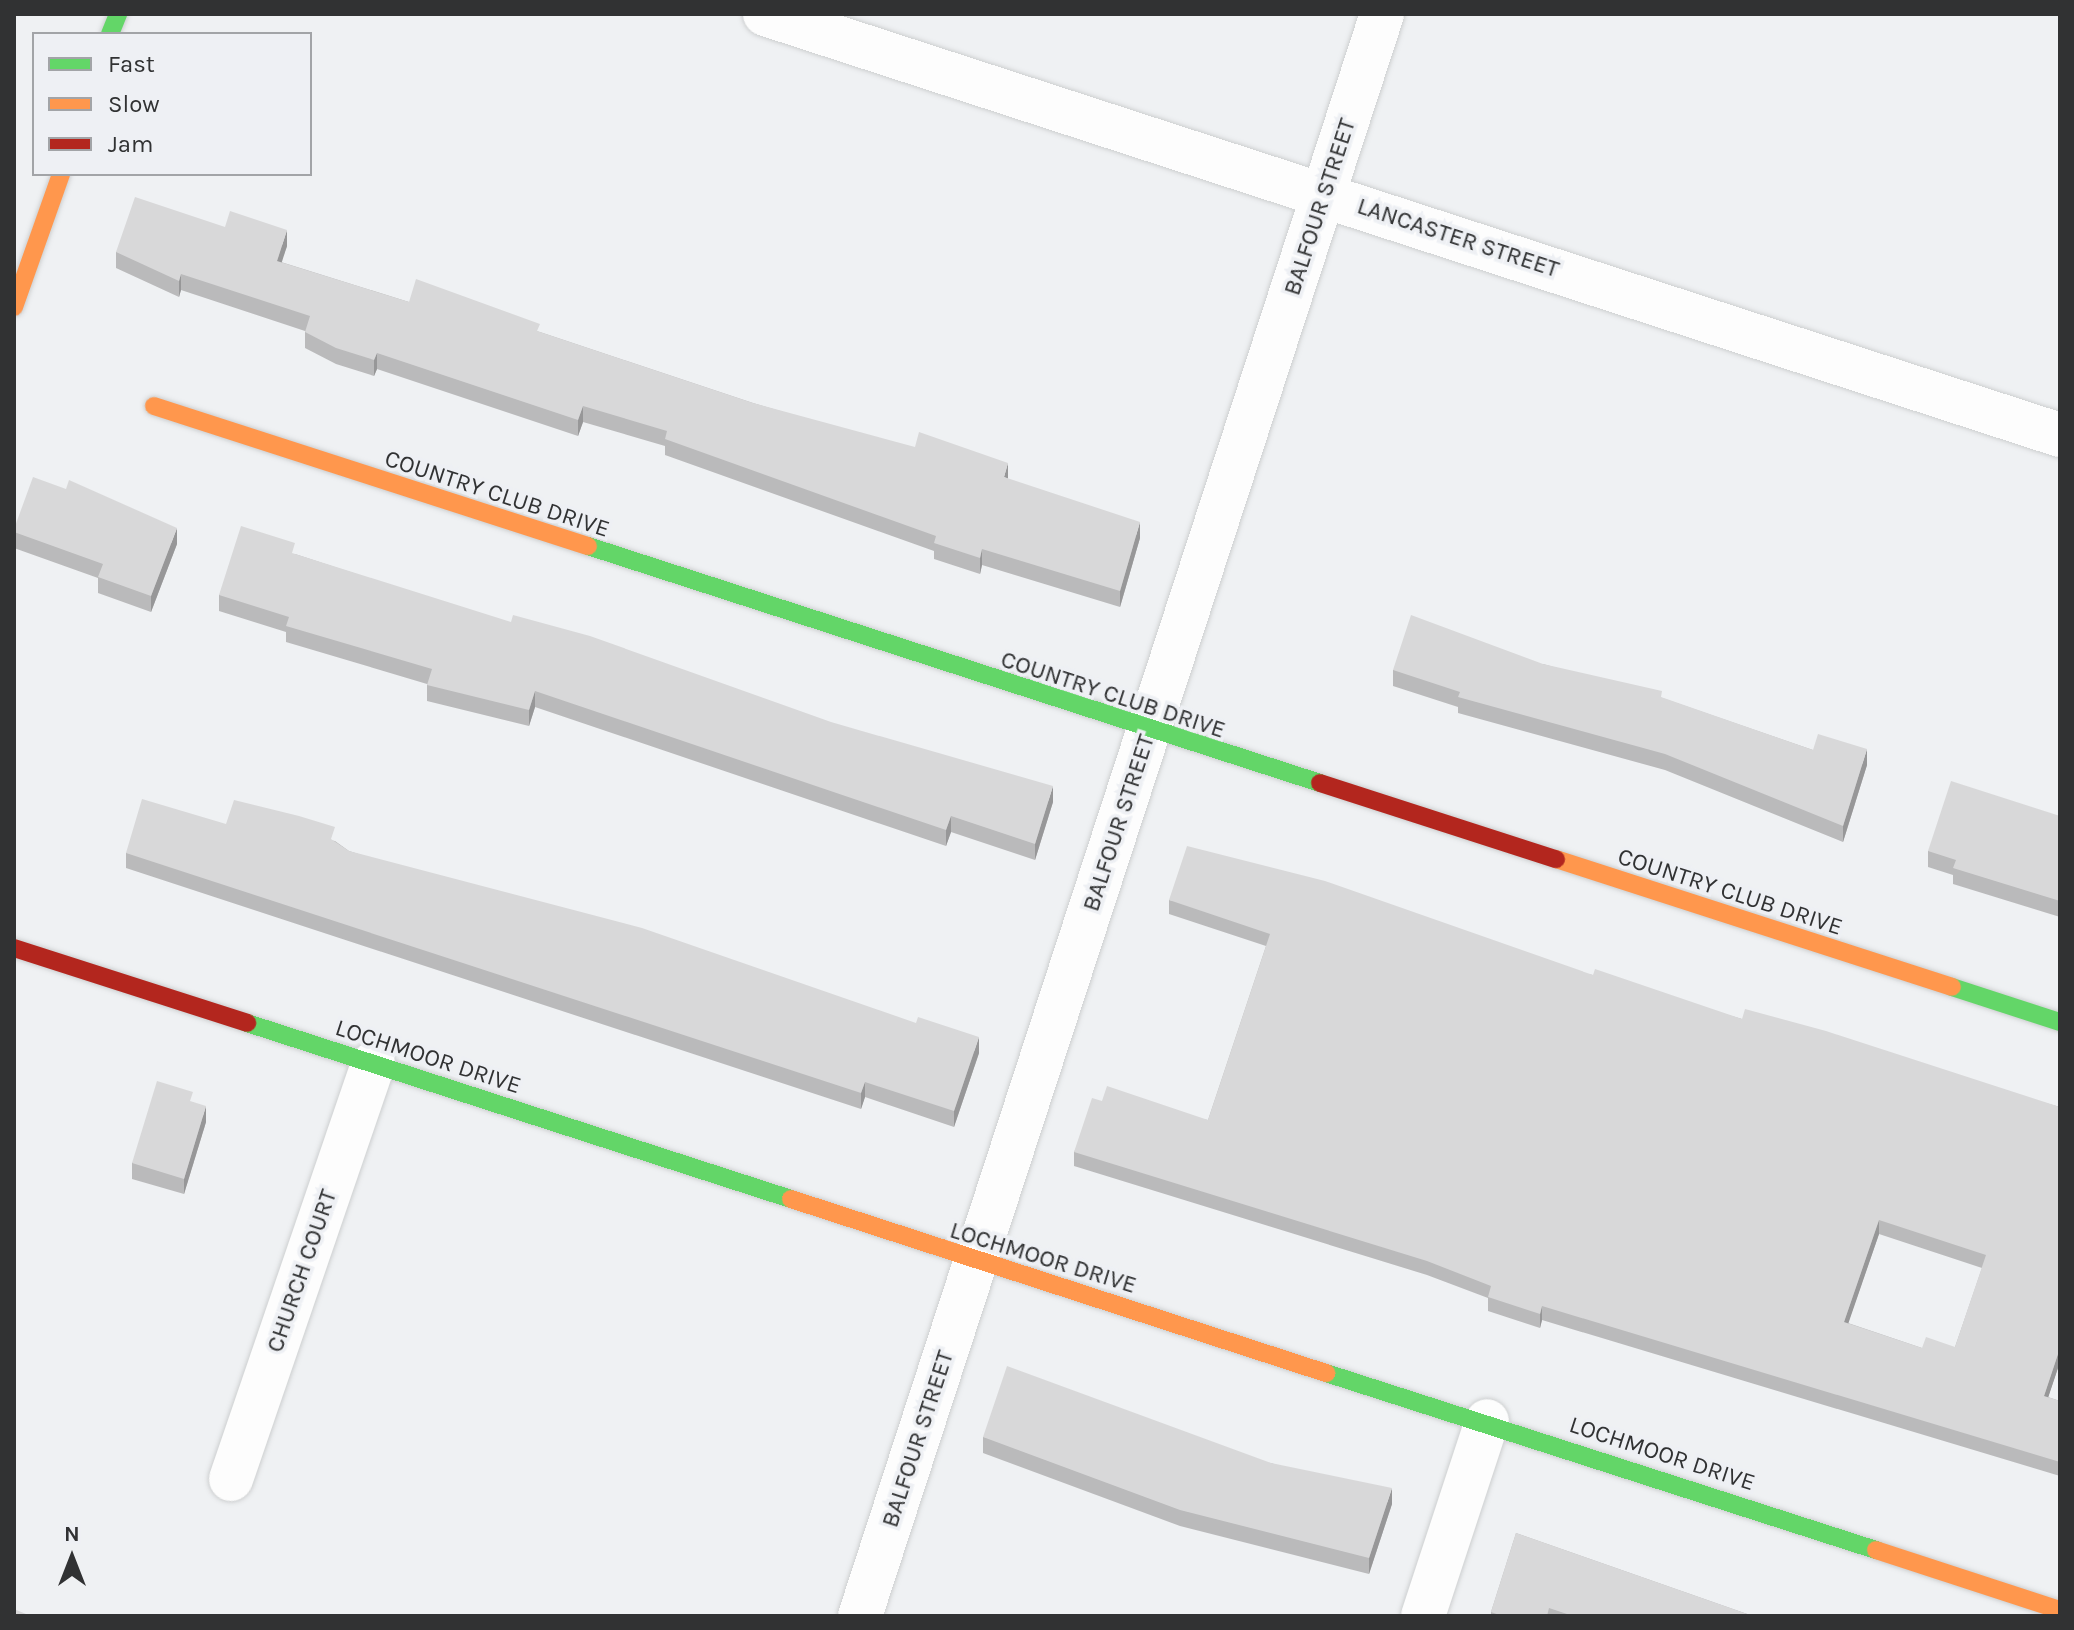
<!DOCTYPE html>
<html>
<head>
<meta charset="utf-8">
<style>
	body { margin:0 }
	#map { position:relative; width:2074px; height:1630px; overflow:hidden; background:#eff1f3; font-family:Karla,sans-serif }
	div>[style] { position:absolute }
	.roads { filter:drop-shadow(0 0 2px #cdcfd0) drop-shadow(0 0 2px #cdcfd0) }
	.street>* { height:44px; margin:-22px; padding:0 22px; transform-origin:22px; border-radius:22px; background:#fdfdfd }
	.fast>* { height:18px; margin:-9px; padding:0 9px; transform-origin:9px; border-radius:9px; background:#63d668 }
	.slow>* { height:18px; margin:-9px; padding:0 9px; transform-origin:9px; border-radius:9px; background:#ff974d }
	.jam>* { height:18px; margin:-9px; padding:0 9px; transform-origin:9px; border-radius:9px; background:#b3261e }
	.wall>* { inset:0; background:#bababb }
	.shaded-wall>* { inset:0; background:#979798 }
	.building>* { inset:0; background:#d8d8d9 }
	span { translate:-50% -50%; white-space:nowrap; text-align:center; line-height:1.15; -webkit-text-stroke:7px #eef0f4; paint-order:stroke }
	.street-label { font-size:24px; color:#313233 }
	.frame { position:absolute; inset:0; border:16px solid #313233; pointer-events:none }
	.legend { position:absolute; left:32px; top:32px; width:280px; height:144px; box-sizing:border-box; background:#eef0f4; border:2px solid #a2a4a7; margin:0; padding:10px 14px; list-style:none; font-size:24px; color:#313233 }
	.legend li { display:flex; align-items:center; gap:16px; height:40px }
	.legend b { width:40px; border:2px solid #a2a4a7 }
	.north { position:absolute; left:32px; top:1518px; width:80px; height:80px; -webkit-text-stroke:6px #eef0f4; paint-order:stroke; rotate:0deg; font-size:22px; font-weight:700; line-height:32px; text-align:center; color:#313233 }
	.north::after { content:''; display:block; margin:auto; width:28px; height:36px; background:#313233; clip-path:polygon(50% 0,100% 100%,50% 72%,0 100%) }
</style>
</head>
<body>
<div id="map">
	<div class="roads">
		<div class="street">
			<i style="left:765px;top:14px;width:1362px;rotate:18.01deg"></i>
			<i style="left:231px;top:1479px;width:439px;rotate:-71.1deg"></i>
			<i style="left:860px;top:1616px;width:1685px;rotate:-71.95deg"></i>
			<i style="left:1423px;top:1616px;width:205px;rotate:-71.8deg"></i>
		</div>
		<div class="fast">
			<i style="left:110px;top:34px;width:22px;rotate:-68deg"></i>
			<i style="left:588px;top:546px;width:769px;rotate:17.94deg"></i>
			<i style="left:1952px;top:987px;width:114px;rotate:18deg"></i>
			<i style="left:247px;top:1023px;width:572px;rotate:17.93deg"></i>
			<i style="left:1326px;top:1373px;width:578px;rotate:17.84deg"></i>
		</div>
		<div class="slow">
			<i style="left:14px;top:307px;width:141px;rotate:-70.5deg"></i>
			<i style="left:154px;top:406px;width:456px;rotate:17.9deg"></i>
			<i style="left:1556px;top:859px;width:416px;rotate:17.9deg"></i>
			<i style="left:791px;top:1199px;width:563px;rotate:18.02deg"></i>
			<i style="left:1876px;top:1550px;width:194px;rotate:18.1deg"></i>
		</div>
		<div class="jam">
			<i style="left:1320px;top:783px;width:248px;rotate:17.9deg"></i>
			<i style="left:14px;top:948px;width:245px;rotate:17.8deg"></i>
		</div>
	</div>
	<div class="wall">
		<i style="clip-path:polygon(225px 227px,287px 246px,281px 262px,409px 302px,540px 332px,753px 403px,1008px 479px,1140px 538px,1120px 607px,982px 565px,980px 574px,934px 559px,934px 551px,665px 455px,665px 446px,583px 422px,578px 436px,377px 369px,374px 376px,336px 364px,305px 348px,305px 331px,181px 290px,179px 297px,116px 268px,116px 252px)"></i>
		<i style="clip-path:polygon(14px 529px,177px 544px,151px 612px,98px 593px,98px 578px,14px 548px)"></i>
		<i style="clip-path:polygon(295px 554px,1053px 802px,1035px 860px,951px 832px,946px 846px,535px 707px,529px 726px,427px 701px,427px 684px,286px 642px,286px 632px,219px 611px,219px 595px)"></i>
		<i style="clip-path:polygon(1543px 664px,1662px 698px,1813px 750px,1867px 765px,1843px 842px,1665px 770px,1458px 713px,1458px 707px,1393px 686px,1393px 670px)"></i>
		<i style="clip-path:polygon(2060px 816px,2060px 917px,1953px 884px,1953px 875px,1928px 867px,1928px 851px)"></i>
		<i style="clip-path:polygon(226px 824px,335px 841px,349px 851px,979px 1053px,954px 1127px,865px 1097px,861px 1109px,126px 868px,126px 853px)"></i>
		<i style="clip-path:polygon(evenodd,1169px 900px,1593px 975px,1742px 1019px,2060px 1107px,2060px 1362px,2048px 1397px,2060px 1401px,2060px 1476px,1542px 1320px,1540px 1328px,1488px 1311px,1488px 1298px,1427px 1275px,1074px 1166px,1074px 1152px,1102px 1101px,1208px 1120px,1266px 946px,1169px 914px,1169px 900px,1879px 1234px,1982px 1268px,1955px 1347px,1922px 1348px,1848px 1323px,1879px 1234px)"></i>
		<i style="clip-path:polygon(193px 1102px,206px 1122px,184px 1194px,132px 1179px,132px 1163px)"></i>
		<i style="clip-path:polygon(983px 1437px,1271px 1463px,1392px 1504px,1369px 1574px,1180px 1526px,983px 1453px)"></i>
		<i style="clip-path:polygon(1516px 1533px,1753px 1616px,1491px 1616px,1491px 1612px)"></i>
	</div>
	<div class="shaded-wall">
		<i style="clip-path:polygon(287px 230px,287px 246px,277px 277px,277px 261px)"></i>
		<i style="clip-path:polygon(181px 274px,181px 290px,179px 297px,179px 281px)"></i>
		<i style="clip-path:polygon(377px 353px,377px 369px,374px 376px,374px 360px)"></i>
		<i style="clip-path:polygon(583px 406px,583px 422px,578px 436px,578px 420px)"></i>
		<i style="clip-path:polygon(1008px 463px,1008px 479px,1004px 477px)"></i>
		<i style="clip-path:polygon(1140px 522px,1140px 538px,1120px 607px,1120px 591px)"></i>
		<i style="clip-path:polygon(177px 528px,177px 544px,151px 612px,151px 596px)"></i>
		<i style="clip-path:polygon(982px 549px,982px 565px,980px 574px,980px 558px)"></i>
		<i style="clip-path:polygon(535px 691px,535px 707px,529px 726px,529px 710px)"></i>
		<i style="clip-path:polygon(1867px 749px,1867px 765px,1843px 842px,1843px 826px)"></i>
		<i style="clip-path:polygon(1053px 786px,1053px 802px,1035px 860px,1035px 844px)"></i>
		<i style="clip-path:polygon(951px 816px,951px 832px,946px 846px,946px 830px)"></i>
		<i style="clip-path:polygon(979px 1037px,979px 1053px,954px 1127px,954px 1111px)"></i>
		<i style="clip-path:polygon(865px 1082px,865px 1097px,861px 1109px,861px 1093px)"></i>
		<i style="clip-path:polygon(206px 1106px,206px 1122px,184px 1194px,184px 1179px)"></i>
		<i style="clip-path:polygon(1879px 1220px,1879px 1234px,1844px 1336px,1844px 1322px)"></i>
		<i style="clip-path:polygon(1542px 1306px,1542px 1320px,1540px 1328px,1540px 1314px)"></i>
		<i style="clip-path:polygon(2060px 1348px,2060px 1362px,2044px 1410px,2044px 1396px)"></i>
		<i style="clip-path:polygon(1392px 1488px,1392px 1504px,1369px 1574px,1369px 1558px)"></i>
	</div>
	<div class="building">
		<i style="clip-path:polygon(135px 197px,225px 227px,230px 211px,287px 230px,277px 261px,409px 302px,416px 279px,540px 324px,537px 331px,753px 403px,915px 447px,919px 432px,1008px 463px,1004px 477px,1140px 522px,1120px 591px,982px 549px,980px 558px,934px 543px,936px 536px,665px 439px,667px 431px,583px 406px,578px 420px,377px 353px,374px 360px,336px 348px,305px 332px,310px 316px,181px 274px,179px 281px,116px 252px)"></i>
		<i style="clip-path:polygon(33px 477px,66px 489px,69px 480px,177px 528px,151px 596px,98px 577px,103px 564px,14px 532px,14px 529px)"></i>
		<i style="clip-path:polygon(241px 526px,295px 543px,292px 553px,511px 622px,513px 615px,590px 636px,831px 722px,1053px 786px,1035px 844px,951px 816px,946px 830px,535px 691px,529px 710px,427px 685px,432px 669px,286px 626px,289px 617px,219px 595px)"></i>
		<i style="clip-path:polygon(1411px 615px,1543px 664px,1662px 691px,1661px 697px,1813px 750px,1818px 734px,1867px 749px,1843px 826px,1665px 754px,1458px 697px,1460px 692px,1393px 670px)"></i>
		<i style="clip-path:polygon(1951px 781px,2060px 816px,2060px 901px,1953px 868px,1956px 860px,1928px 851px)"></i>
		<i style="clip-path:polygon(142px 799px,226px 824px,234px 800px,299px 816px,335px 827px,331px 839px,349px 851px,642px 928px,916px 1023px,918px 1017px,979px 1037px,954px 1111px,865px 1082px,861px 1093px,126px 853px)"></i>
		<i style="clip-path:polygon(evenodd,1187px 846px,1325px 881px,1593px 975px,1595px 969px,1742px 1019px,1745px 1009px,1826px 1031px,2060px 1107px,2060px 1348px,2044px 1396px,2060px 1401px,2060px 1462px,1542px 1306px,1540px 1314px,1488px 1297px,1491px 1286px,1427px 1261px,1074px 1152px,1092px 1098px,1102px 1101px,1107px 1086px,1208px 1120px,1270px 934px,1169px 900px,1187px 846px,1879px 1220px,1986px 1255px,1955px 1347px,1926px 1337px,1922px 1348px,1844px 1322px,1879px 1220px)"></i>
		<i style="clip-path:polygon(157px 1081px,193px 1092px,190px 1101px,206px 1106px,184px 1179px,132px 1163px)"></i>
		<i style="clip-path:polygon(1007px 1366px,1271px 1463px,1392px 1488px,1369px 1558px,1180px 1510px,983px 1437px)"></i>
		<i style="clip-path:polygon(1516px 1533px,1753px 1616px,1573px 1616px,1549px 1608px,1547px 1616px,1502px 1616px,1491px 1612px)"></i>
		<i style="clip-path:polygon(14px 1609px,26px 1614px,25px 1616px,14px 1616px)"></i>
	</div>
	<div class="street-label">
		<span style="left:1320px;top:207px;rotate:-72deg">BALFOUR STREET</span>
		<span style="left:1458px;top:238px;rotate:18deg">LANCASTER STREET</span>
		<span style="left:497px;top:494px;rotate:18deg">COUNTRY CLUB DRIVE</span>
		<span style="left:1113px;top:695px;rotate:18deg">COUNTRY CLUB DRIVE</span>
		<span style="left:1119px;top:823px;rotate:-72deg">BALFOUR STREET</span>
		<span style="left:1730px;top:892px;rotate:18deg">COUNTRY CLUB DRIVE</span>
		<span style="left:428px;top:1057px;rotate:18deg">LOCHMOOR DRIVE</span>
		<span style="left:1043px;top:1258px;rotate:17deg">LOCHMOOR DRIVE</span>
		<span style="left:302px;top:1271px;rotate:-71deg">CHURCH COURT</span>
		<span style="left:918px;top:1439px;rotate:-72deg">BALFOUR STREET</span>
		<span style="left:1662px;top:1454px;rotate:18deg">LOCHMOOR DRIVE</span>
	</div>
	<div class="frame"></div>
	<ul class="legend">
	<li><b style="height:10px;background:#63d668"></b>Fast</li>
	<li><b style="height:10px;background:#ff974d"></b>Slow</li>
	<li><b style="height:10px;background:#b3261e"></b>Jam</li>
	</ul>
	<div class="north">N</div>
</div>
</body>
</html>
